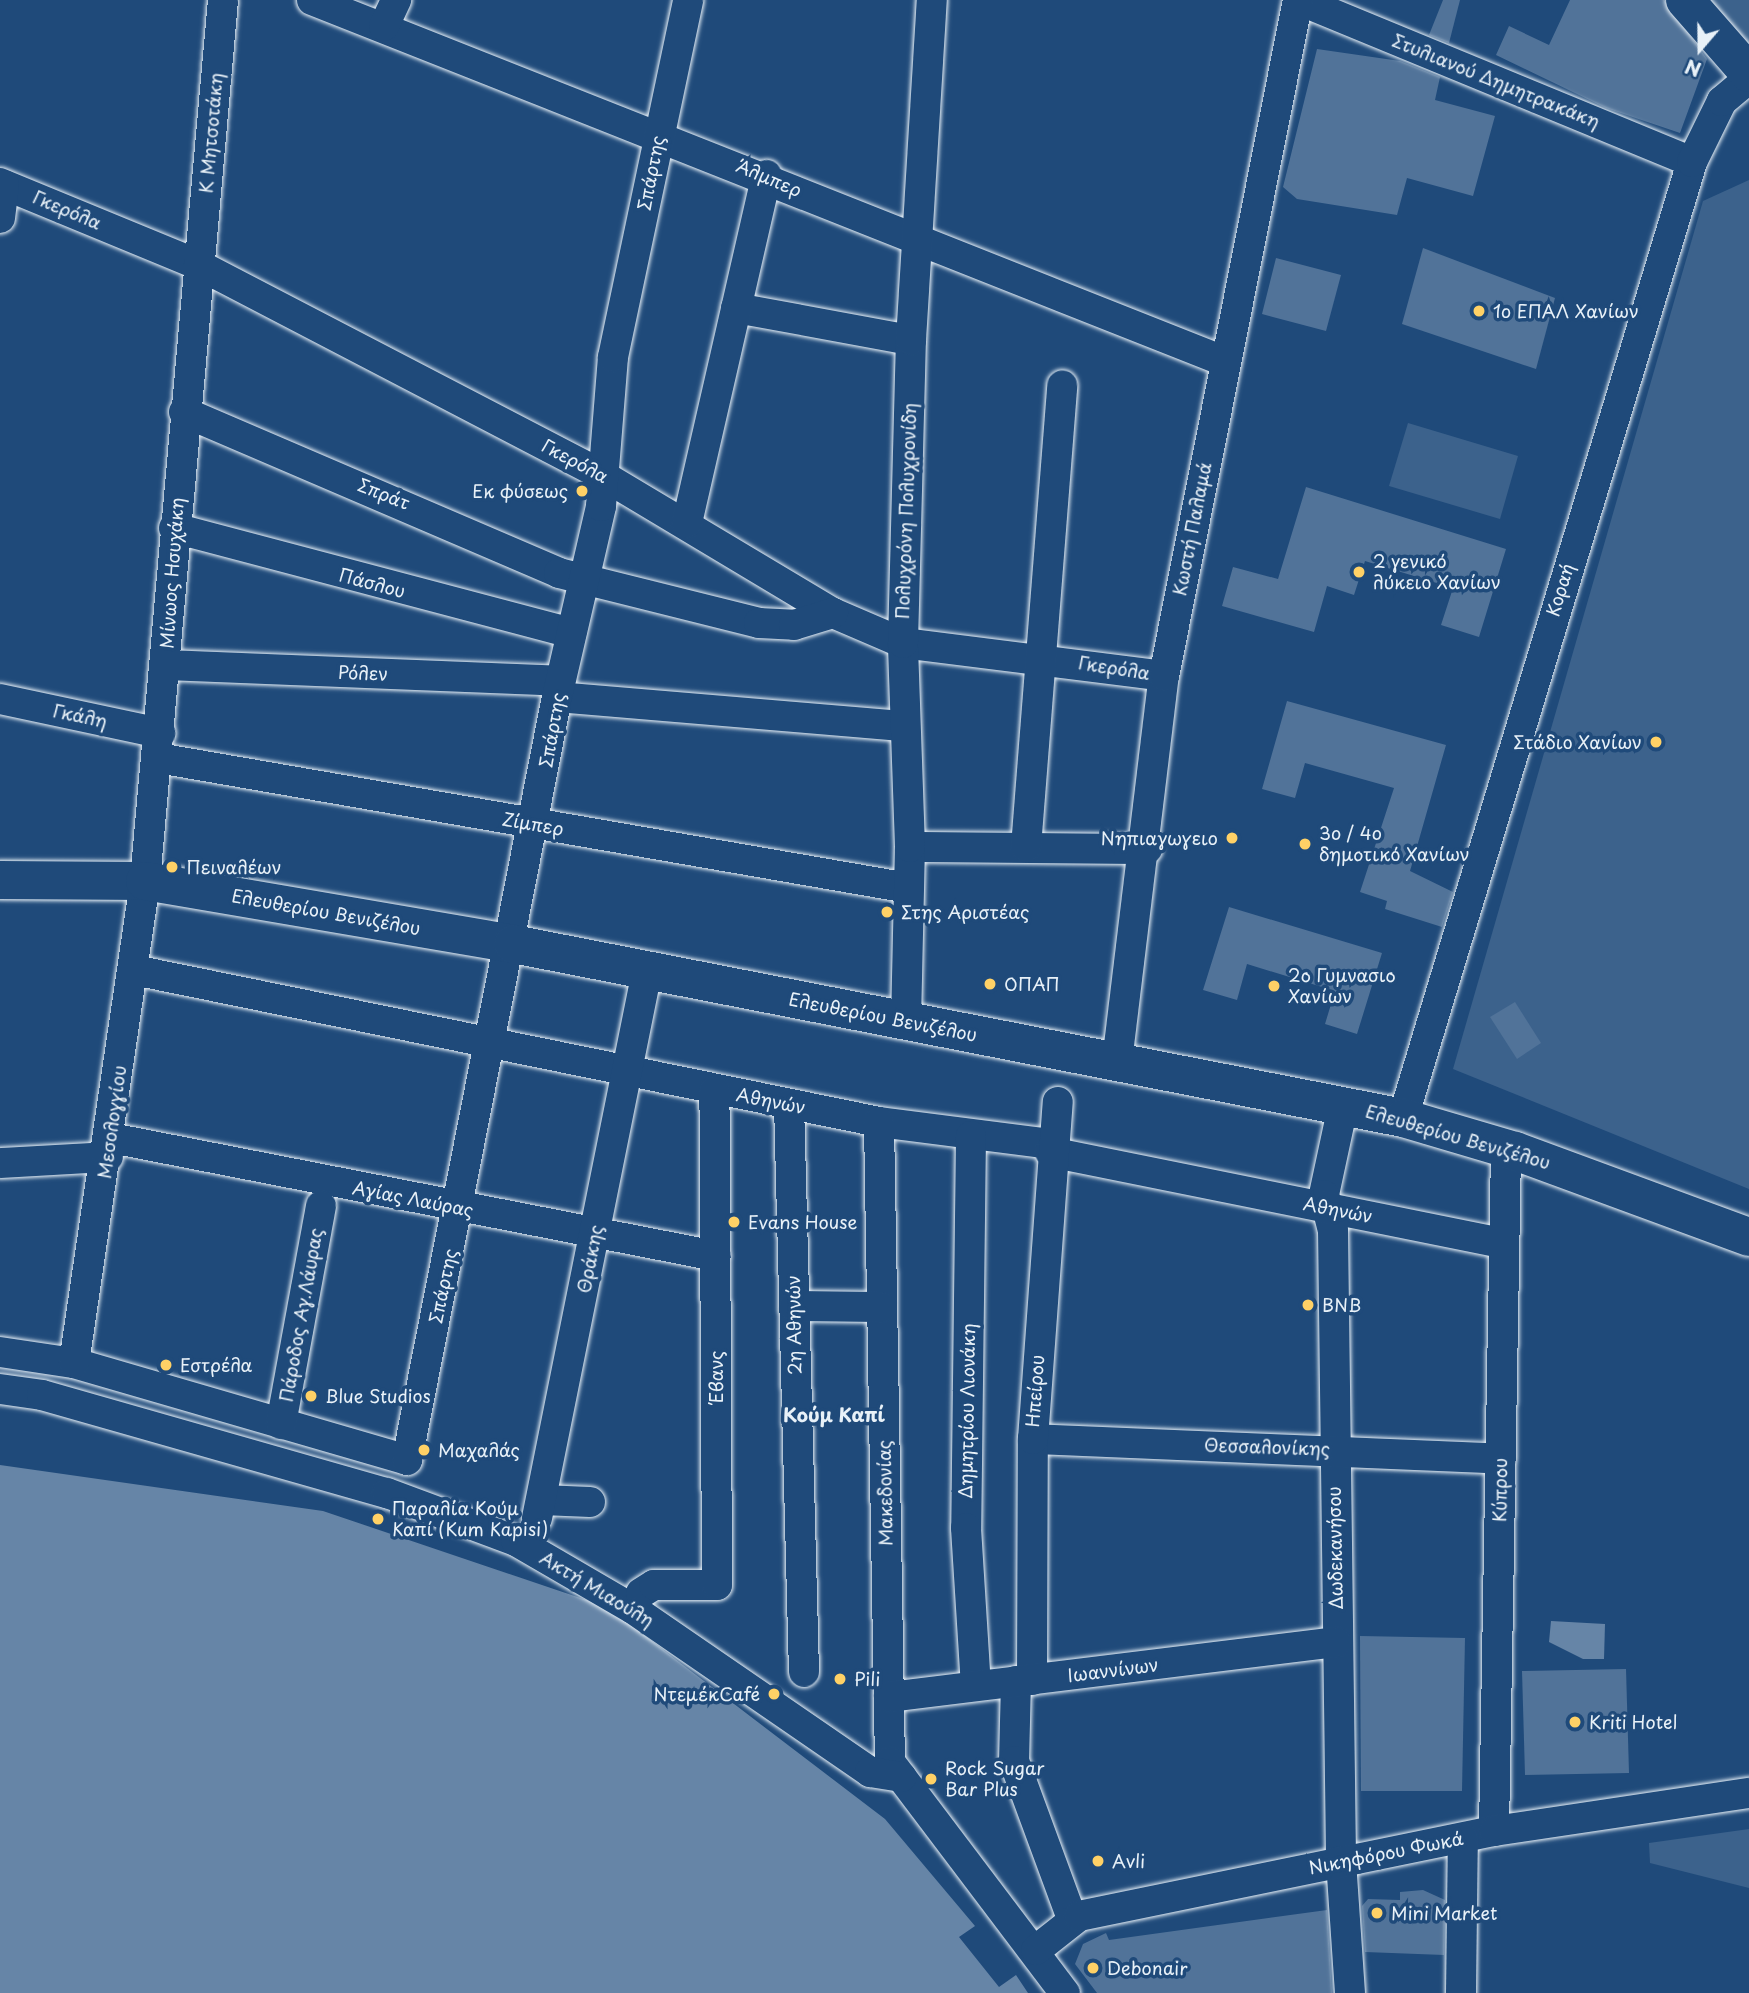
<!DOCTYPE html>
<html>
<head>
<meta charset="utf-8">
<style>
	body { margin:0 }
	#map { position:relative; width:1749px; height:1993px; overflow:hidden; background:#1f4a7a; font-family:"Playpen Sans",sans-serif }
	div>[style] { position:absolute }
	.green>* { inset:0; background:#3c628c }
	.water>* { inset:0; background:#6685a7 }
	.building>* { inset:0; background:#517399 }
	.roads { filter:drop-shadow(0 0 2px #e8f1f8) drop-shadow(0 0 2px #e8f1f8) }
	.minor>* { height:30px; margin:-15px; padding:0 15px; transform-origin:15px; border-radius:15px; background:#1f4a7a }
	.major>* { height:38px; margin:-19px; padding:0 19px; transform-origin:19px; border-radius:19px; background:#1f4a7a }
	.dots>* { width:19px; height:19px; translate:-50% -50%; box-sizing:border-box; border:4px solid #1f4a7a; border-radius:50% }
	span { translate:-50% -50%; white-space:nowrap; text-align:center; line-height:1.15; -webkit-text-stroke:7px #1f4a7a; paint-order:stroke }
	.street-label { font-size:18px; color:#e8f1f8 }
	.poi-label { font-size:18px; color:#e8f1f8 }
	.left { translate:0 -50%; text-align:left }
	.right { translate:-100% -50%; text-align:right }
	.neighbourhood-label { font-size:19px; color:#e8f1f8; font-weight:700 }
	.north { position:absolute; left:1665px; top:14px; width:70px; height:70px; -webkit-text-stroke:5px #1f4a7a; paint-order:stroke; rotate:200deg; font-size:19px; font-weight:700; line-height:28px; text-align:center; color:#e8f1f8 }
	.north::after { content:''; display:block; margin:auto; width:24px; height:32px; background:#e8f1f8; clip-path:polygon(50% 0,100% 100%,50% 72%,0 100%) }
</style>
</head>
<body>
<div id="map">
	<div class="green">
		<i style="clip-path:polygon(1699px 0,1749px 0,1749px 57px)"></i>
		<i style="clip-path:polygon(1749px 180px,1749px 1189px,1453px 1069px,1703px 201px)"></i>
		<i style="clip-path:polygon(1408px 423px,1518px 456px,1500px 519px,1389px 486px)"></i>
		<i style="clip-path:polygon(1749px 1829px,1749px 1888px,1650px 1863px,1649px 1843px)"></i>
	</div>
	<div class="water">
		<i style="clip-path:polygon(0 1465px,323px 1511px,607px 1607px,885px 1819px,975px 1926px,959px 1937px,999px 1987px,1016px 1975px,1028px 1993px,0 1993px)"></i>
		<i style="clip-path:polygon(1551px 1621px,1605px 1624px,1604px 1659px,1583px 1659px,1549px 1642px)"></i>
	</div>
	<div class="building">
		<i style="clip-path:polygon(1443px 0,1460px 0,1449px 43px,1429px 35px)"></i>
		<i style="clip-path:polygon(1570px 0,1664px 0,1707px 59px,1680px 133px,1606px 108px,1496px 55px,1509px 26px,1549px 45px)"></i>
		<i style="clip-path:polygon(1317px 49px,1400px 61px,1440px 77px,1435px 100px,1495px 116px,1473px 196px,1407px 178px,1397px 215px,1297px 199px,1283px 187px)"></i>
		<i style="clip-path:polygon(1423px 248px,1555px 298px,1536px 369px,1402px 324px)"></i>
		<i style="clip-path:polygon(1276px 258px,1341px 275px,1326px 331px,1262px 314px)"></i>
		<i style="clip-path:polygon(1306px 487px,1506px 549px,1479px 637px,1441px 625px,1453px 588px,1365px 561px,1354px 595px,1327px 586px,1314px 632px,1222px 606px,1233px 567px,1278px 579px)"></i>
		<i style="clip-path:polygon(1287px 701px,1446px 745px,1410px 871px,1453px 892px,1442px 927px,1385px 909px,1387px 901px,1360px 892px,1394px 788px,1305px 763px,1295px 798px,1262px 789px)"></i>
		<i style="clip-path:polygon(1229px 907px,1382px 953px,1357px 1034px,1325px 1024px,1335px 991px,1247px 964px,1237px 1000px,1203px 990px)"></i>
		<i style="clip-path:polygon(1515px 1002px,1541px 1043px,1517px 1059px,1490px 1017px)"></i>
		<i style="clip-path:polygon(1360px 1636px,1465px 1638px,1462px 1791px,1361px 1791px)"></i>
		<i style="clip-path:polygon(1626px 1669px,1629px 1773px,1525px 1775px,1522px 1671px)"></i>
		<i style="clip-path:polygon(1423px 1890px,1445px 1900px,1444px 1955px,1365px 1952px,1362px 1906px,1368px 1899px,1400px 1900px,1400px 1892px)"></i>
		<i style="clip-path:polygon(1327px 1910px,1332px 1993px,1097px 1993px,1075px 1964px,1083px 1944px,1106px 1933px,1109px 1940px)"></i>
	</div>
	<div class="roads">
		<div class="minor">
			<i style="left:312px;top:0;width:981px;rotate:21.6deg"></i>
			<i style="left:1299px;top:0;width:425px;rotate:22.4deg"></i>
			<i style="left:384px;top:26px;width:29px;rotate:-65deg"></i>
			<i style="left:0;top:183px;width:215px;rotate:22.4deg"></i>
			<i style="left:199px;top:265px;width:454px;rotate:27.5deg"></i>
			<i style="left:602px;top:475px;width:269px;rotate:30.9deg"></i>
			<i style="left:833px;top:613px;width:76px;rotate:23.2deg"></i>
			<i style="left:903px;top:643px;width:263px;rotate:7.2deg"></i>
			<i style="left:0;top:218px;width:33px;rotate:-83deg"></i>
			<i style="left:736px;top:308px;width:178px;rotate:10.4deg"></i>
			<i style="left:184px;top:412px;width:408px;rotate:23.2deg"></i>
			<i style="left:559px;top:573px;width:206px;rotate:14deg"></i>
			<i style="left:759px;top:623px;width:35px;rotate:3deg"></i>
			<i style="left:794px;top:625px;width:41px;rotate:-17.1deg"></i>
			<i style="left:687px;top:523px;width:357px;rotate:-77.1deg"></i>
			<i style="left:174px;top:528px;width:411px;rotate:14.8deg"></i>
			<i style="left:166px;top:665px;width:394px;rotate:2.3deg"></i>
			<i style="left:557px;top:697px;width:349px;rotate:4.8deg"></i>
			<i style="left:0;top:699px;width:164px;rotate:12deg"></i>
			<i style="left:158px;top:758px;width:761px;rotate:9.83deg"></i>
			<i style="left:910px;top:847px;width:237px;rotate:0.5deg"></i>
			<i style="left:1026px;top:847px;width:463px;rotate:-85.5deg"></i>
			<i style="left:134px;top:970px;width:760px;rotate:11.53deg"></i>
			<i style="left:879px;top:1122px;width:173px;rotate:7.3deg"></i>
			<i style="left:906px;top:1022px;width:175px;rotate:-88.7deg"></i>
			<i style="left:910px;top:847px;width:204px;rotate:-92deg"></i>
			<i style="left:903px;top:643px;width:303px;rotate:-88.5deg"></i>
			<i style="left:911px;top:340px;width:341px;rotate:-86.5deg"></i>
			<i style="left:1117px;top:1062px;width:389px;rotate:-83.1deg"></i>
			<i style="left:1164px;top:676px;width:689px;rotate:-78.79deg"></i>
			<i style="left:789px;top:1104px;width:568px;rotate:88.49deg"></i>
			<i style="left:1343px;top:1106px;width:91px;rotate:102.1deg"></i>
			<i style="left:1324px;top:1195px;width:36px;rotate:76deg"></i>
			<i style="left:1333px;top:1230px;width:631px;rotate:89.27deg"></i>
			<i style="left:1341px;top:1861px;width:132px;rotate:86.1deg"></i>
			<i style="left:1403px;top:1118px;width:999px;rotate:-73.18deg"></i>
			<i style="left:1692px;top:162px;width:68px;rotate:-63.8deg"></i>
			<i style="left:1722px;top:101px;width:35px;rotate:-40deg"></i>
			<i style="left:879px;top:1122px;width:640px;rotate:89.02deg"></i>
			<i style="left:890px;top:1762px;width:290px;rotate:52.9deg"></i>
			<i style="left:971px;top:1136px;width:392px;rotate:90.7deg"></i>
			<i style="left:966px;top:1528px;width:158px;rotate:86.4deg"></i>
			<i style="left:111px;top:1138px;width:616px;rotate:11.04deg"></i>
			<i style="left:1050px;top:1152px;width:462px;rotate:11.4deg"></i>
			<i style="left:0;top:1163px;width:108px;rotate:-3.2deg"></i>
			<i style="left:794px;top:1306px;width:88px;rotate:0.7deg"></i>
			<i style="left:0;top:1352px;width:75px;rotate:8.5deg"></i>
			<i style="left:74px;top:1363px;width:347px;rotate:16.2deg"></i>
			<i style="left:407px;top:1460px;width:778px;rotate:-78.88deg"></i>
			<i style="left:557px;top:697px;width:196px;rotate:-77deg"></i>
			<i style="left:601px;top:506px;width:149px;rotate:-85.4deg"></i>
			<i style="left:613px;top:357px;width:365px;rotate:-78.1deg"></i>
			<i style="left:74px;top:1363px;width:487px;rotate:-81.6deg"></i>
			<i style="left:145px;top:881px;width:884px;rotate:-84.94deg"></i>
			<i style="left:0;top:1389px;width:42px;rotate:8.1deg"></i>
			<i style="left:42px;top:1395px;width:359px;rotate:15.9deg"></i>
			<i style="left:387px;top:1493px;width:138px;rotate:20.4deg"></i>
			<i style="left:516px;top:1541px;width:135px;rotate:30.2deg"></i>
			<i style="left:633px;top:1609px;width:288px;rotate:34.5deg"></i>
			<i style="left:870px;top:1772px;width:32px;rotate:9deg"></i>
			<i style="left:281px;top:1424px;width:222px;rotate:-79.6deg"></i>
			<i style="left:1033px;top:1439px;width:468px;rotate:2.4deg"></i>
			<i style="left:542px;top:1500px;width:48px;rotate:2.4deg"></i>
			<i style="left:537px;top:1518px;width:558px;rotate:-78.63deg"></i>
			<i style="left:641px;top:1593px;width:15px;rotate:-32deg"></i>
			<i style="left:654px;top:1585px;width:63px"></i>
			<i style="left:717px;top:1585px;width:494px;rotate:-90.3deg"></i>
			<i style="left:1032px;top:1680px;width:241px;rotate:-89.8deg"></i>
			<i style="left:1033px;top:1439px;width:338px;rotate:-85.8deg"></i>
			<i style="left:1016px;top:1681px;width:80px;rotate:91.4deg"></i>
			<i style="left:1014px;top:1761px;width:168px;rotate:69.8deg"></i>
			<i style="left:889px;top:1697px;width:451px;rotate:-7deg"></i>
			<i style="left:1494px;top:1831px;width:683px;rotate:-88.99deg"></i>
			<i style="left:1036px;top:1950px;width:55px;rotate:-38.3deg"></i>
			<i style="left:1079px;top:1916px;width:424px;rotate:-11.6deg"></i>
			<i style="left:1494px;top:1831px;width:258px;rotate:-8.5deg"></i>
			<i style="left:1461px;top:1993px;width:155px;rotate:-89.3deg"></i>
		</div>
		<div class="major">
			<i style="left:1685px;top:0;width:97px;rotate:48.8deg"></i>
			<i style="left:0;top:880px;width:145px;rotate:0.4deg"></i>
			<i style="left:145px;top:881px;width:373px;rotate:9.7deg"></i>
			<i style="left:513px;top:944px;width:907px;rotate:11.06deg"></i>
			<i style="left:1403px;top:1118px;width:117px;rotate:16.4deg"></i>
			<i style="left:1515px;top:1151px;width:249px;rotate:20.2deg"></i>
		</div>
	</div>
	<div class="dots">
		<i style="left:1479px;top:311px;background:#ffd166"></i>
		<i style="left:582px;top:491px;background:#ffd166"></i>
		<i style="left:1359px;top:572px;background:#ffd166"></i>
		<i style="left:1656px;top:742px;background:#ffd166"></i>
		<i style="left:1232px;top:838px;background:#ffd166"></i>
		<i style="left:1305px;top:844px;background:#ffd166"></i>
		<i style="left:172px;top:867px;background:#ffd166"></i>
		<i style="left:887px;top:912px;background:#ffd166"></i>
		<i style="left:990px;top:984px;background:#ffd166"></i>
		<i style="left:1274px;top:986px;background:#ffd166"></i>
		<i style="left:734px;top:1222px;background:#ffd166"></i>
		<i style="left:1308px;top:1305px;background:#ffd166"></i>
		<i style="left:166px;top:1365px;background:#ffd166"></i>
		<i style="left:311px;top:1396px;background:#ffd166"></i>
		<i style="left:424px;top:1450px;background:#ffd166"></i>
		<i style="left:378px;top:1519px;background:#ffd166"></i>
		<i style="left:840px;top:1679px;background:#ffd166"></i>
		<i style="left:774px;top:1694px;background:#ffd166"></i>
		<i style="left:1575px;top:1722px;background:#ffd166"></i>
		<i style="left:931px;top:1779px;background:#ffd166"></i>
		<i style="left:1098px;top:1861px;background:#ffd166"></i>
		<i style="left:1377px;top:1913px;background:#ffd166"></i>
		<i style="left:1093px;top:1968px;background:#ffd166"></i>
	</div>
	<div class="street-label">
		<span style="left:1496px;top:81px;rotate:22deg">Στυλιανού Δημητρακάκη</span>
		<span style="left:211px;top:133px;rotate:-85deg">Κ Μητσοτάκη</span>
		<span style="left:651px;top:173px;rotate:-79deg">Σπάρτης</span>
		<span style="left:769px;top:178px;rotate:23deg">Άλμπερ</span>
		<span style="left:67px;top:210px;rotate:23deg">Γκερόλα</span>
		<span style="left:575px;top:461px;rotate:28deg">Γκερόλα</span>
		<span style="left:384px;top:494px;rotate:22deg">Σπράτ</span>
		<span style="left:906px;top:511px;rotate:-88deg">Πολυχρόνη Πολυχρονίδη</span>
		<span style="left:1192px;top:529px;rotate:-79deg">Κωστή Παλαμά</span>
		<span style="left:172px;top:573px;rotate:-86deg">Μίνωος Ησυχάκη</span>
		<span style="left:372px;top:583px;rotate:15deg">Πάσλου</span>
		<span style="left:1560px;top:590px;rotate:-73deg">Κοραή</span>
		<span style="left:1114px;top:668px;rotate:9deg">Γκερόλα</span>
		<span style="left:363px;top:673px;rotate:2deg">Ρόλεν</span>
		<span style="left:80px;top:716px;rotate:12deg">Γκάλη</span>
		<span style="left:552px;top:730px;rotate:-80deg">Σπάρτης</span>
		<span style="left:533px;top:824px;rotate:10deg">Ζίμπερ</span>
		<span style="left:326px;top:912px;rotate:10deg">Ελευθερίου Βενιζέλου</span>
		<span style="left:883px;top:1017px;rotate:11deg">Ελευθερίου Βενιζέλου</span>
		<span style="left:771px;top:1101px;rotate:11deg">Αθηνών</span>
		<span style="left:112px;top:1122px;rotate:-82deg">Μεσολογγίου</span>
		<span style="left:1458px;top:1137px;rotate:16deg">Ελευθερίου Βενιζέλου</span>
		<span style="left:413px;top:1199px;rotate:11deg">Αγίας Λαύρας</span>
		<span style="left:1338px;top:1210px;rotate:11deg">Αθηνών</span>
		<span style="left:590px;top:1259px;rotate:-79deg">Θράκης</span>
		<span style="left:443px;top:1286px;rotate:-78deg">Σπάρτης</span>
		<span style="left:301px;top:1315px;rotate:-80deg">Πάροδος Αγ.Λάυρας</span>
		<span style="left:794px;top:1325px;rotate:-91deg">2η Αθηνών</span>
		<span style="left:716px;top:1377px;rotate:-90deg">Έβανς</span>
		<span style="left:1035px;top:1391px;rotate:-86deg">Ηπείρου</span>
		<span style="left:967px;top:1411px;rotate:-89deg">Δημητρίου Λιονάκη</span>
		<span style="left:1267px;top:1447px;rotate:2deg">Θεσσαλονίκης</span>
		<span style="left:1500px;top:1490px;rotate:-89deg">Κύπρου</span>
		<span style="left:885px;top:1493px;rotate:-91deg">Μακεδονίας</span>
		<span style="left:1335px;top:1548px;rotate:-91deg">Δωδεκανήσου</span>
		<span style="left:597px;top:1589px;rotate:31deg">Ακτή Μιαούλη</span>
		<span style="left:1113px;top:1670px;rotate:-7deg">Ιωαννίνων</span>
		<span style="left:1386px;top:1853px;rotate:-11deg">Νικηφόρου Φωκά</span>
	</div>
	<div class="poi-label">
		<span class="left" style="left:1493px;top:311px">1ο ΕΠΑΛ Χανίων</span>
		<span class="right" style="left:568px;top:491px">Εκ φύσεως</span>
		<span class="left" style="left:1373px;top:572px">2 γενικό<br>λύκειο Χανίων</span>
		<span class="right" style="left:1642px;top:742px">Στάδιο Χανίων</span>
		<span class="left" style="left:1319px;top:844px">3ο / 4ο<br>δημοτικό Χανίων</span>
		<span class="right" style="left:1218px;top:838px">Νηπιαγωγειο</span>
		<span class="left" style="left:186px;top:867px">Πειναλέων</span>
		<span class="left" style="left:901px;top:912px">Στης Αριστέας</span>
		<span class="left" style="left:1288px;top:986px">2ο Γυμνασιο<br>Χανίων</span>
		<span class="left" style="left:1004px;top:984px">ΟΠΑΠ</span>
		<span class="left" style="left:748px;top:1222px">Evans House</span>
		<span class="left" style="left:1322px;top:1305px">BNB</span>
		<span class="left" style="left:180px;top:1365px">Εστρέλα</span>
		<span class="left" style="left:325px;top:1396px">Blue Studios</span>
		<span class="left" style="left:438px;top:1450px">Μαχαλάς</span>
		<span class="left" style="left:392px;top:1519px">Παραλία Κούμ<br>Καπί (Kum Kapisi)</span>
		<span class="left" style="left:854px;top:1679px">Pili</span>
		<span class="right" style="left:760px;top:1694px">ΝτεμέκCafé</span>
		<span class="left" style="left:1589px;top:1722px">Kriti Hotel</span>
		<span class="left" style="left:945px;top:1779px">Rock Sugar<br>Bar Plus</span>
		<span class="left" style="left:1112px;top:1861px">Avli</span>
		<span class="left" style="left:1391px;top:1913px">Mini Market</span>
		<span class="left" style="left:1107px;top:1968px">Debonair</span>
	</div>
	<div class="neighbourhood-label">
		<span style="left:834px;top:1415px">Κούμ Καπί</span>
	</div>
	<div class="north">N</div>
</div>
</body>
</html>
